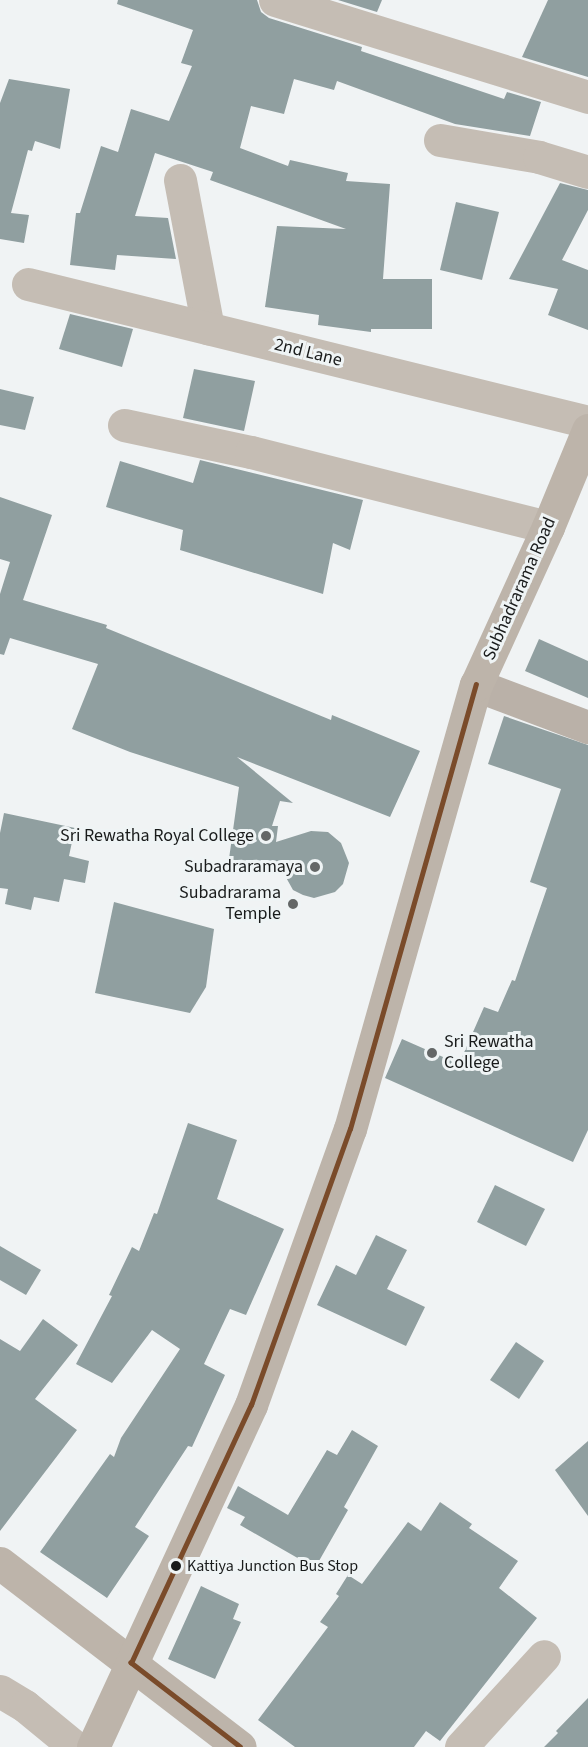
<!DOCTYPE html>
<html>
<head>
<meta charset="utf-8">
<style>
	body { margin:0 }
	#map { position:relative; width:588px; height:1747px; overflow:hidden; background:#f0f3f4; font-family:"Source Sans 3",sans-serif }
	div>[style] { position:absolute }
	.building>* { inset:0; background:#909fa0 }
	.street>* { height:33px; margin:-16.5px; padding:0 16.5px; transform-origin:16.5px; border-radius:16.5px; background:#c5bdb4 }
	.secondary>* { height:33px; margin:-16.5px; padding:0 16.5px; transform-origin:16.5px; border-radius:16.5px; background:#bab1a8 }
	.primary>* { height:33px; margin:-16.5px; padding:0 16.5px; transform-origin:16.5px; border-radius:16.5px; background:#bdb4aa }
	.bus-1>* { height:4.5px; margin:-2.25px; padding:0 2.25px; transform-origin:2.25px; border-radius:2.25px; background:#7a4b2a }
	.dots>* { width:16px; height:16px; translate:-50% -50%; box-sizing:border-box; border:3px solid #eff4f5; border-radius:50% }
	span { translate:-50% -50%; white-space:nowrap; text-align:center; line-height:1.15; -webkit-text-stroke:6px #eff4f5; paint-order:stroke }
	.bus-label { font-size:16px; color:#191b1b }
	.left { translate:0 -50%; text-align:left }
	.street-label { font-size:18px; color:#191b1b }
	.poi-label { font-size:18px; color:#191b1b }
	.right { translate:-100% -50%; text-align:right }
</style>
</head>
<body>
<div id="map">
	<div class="building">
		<i style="clip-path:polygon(118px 0,257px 0,261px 12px,269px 18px,362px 47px,361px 51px,504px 99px,507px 92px,541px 102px,530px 136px,455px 124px,337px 81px,334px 90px,294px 79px,284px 114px,251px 106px,240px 148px,288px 166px,290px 160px,348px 173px,346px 181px,390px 184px,383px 279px,432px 279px,432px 329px,371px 329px,371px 332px,318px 325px,319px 315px,265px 307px,277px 226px,346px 229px,210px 180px,213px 172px,155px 153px,135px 216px,168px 218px,176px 259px,117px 255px,115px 270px,70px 265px,76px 213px,80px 213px,101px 146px,118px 152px,131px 109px,169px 121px,192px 66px,181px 63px,193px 30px,117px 4px)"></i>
		<i style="clip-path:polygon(338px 0,382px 0,377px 12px)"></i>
		<i style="clip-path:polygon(548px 0,588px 0,588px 77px,522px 57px)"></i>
		<i style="clip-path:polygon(9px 79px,70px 89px,60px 149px,35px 141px,32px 151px,28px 150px,11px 213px,29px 215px,24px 243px,0 239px,0 103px)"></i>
		<i style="clip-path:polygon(560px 183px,588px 190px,588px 210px,562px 260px,588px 270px,588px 330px,548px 315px,558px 289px,509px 279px)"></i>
		<i style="clip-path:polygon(456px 202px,499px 212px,482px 280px,440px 270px)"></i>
		<i style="clip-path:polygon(70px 314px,133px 329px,122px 367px,59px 349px)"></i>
		<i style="clip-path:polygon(194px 369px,255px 381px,244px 431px,183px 418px)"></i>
		<i style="clip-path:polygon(0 389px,34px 397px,25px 430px,0 425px)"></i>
		<i style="clip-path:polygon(200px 460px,363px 500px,350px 550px,333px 543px,323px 594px,180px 550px,183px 530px,106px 507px,120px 461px,193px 483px)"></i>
		<i style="clip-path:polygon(0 497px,52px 515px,23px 600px,107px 625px,106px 628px,331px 720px,332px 715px,420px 751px,390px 817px,237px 757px,293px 803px,280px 801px,272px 826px,278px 826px,276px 842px,311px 831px,328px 832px,341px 843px,349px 863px,343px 884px,335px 892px,314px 898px,303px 895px,293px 890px,283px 872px,228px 866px,239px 787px,130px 752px,72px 729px,98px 664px,10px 638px,4px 655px,0 654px,0 594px,10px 562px,0 559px)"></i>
		<i style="clip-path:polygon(539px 639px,588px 661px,588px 698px,525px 671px)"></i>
		<i style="clip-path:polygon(504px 716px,588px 745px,588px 1130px,573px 1162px,385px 1078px,402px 1039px,459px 1064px,484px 1007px,498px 1012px,512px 980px,515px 981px,547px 888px,530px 882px,561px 789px,488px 764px)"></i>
		<i style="clip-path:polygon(4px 813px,75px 828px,69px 856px,89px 861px,85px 883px,64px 879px,59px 902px,34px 897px,31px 910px,5px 904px,8px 889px,0 888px,0 833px)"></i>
		<i style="clip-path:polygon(114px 902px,214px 929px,206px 987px,190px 1013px,95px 993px)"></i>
		<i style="clip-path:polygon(188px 1123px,237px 1140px,217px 1199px,284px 1229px,246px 1315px,230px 1309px,204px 1364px,225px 1375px,192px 1447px,188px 1446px,135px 1527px,149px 1536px,107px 1598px,40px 1552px,110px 1454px,114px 1457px,121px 1438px,180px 1349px,152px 1330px,112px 1383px,76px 1364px,112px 1296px,109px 1295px,132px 1247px,139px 1251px,154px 1213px,157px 1214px)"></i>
		<i style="clip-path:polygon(495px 1185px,545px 1209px,526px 1246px,477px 1222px)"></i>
		<i style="clip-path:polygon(376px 1235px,407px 1250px,387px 1289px,425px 1307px,406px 1346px,317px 1305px,336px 1265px,356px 1275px)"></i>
		<i style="clip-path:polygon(0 1246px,41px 1270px,26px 1295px,0 1280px)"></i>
		<i style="clip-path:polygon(43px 1319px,78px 1345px,35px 1399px,77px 1430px,0 1531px,0 1339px,20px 1351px)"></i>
		<i style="clip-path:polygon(516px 1342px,544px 1361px,519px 1399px,490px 1380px)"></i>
		<i style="clip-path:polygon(352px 1430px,378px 1446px,344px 1507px,348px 1510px,315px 1568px,240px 1525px,245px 1517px,227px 1508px,238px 1486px,288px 1515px,327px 1450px,337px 1455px)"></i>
		<i style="clip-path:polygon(588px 1441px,588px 1516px,555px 1470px)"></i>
		<i style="clip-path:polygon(440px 1502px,472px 1524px,469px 1528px,518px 1561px,499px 1588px,537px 1618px,440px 1741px,426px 1731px,414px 1747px,295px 1747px,258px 1720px,328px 1627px,320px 1622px,339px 1596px,336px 1594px,348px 1575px,362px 1584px,408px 1522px,421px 1531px)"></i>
		<i style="clip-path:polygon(201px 1586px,239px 1604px,233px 1619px,241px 1622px,215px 1679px,168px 1659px)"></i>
		<i style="clip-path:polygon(588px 1698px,588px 1747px,544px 1747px,558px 1733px,556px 1731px)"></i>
	</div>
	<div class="street">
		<i style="left:275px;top:0;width:328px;rotate:17.2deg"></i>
		<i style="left:440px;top:140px;width:100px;rotate:9.7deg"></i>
		<i style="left:539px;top:157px;width:51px;rotate:17deg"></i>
		<i style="left:180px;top:180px;width:151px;rotate:79.3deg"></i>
		<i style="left:28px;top:284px;width:577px;rotate:13.84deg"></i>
		<i style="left:124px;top:425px;width:130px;rotate:12deg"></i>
		<i style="left:251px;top:452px;width:306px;rotate:14.2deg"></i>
		<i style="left:0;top:1691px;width:29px;rotate:31deg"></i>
		<i style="left:25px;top:1706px;width:65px;rotate:39.4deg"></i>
		<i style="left:461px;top:1747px;width:123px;rotate:-47.6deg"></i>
	</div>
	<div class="secondary">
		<i style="left:476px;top:685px;width:120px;rotate:20.6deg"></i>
	</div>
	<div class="primary">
		<i style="left:0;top:1563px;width:302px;rotate:37.5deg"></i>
		<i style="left:93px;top:1747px;width:377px;rotate:-65.2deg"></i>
		<i style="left:251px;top:1405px;width:293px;rotate:-70.3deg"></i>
		<i style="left:350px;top:1129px;width:462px;rotate:-74.2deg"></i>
		<i style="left:476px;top:685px;width:174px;rotate:-65.5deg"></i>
		<i style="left:548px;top:527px;width:105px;rotate:-67.6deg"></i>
	</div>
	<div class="bus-1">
		<i style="left:240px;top:1747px;width:138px;rotate:-142.4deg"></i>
		<i style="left:131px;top:1663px;width:285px;rotate:-65.1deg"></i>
		<i style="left:251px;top:1405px;width:293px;rotate:-70.3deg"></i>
		<i style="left:350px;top:1129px;width:462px;rotate:-74.2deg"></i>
	</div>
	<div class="dots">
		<i style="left:266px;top:836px;background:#646767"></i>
		<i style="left:315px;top:867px;background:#646767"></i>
		<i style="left:293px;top:904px;background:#646767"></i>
		<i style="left:432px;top:1053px;background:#646767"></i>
		<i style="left:176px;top:1566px;background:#191b1b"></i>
	</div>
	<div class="bus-label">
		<span class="left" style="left:187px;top:1566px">Kattiya Junction Bus Stop</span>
	</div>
	<div class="street-label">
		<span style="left:308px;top:353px;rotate:14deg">2nd Lane</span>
		<span style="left:520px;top:589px;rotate:-66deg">Subhadrarama Road</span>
	</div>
	<div class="poi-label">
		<span class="right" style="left:254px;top:836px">Sri Rewatha Royal College</span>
		<span class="right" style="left:303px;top:867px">Subadraramaya</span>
		<span class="right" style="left:281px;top:904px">Subadrarama<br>Temple</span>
		<span class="left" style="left:444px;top:1053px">Sri Rewatha<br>College</span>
	</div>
</div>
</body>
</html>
